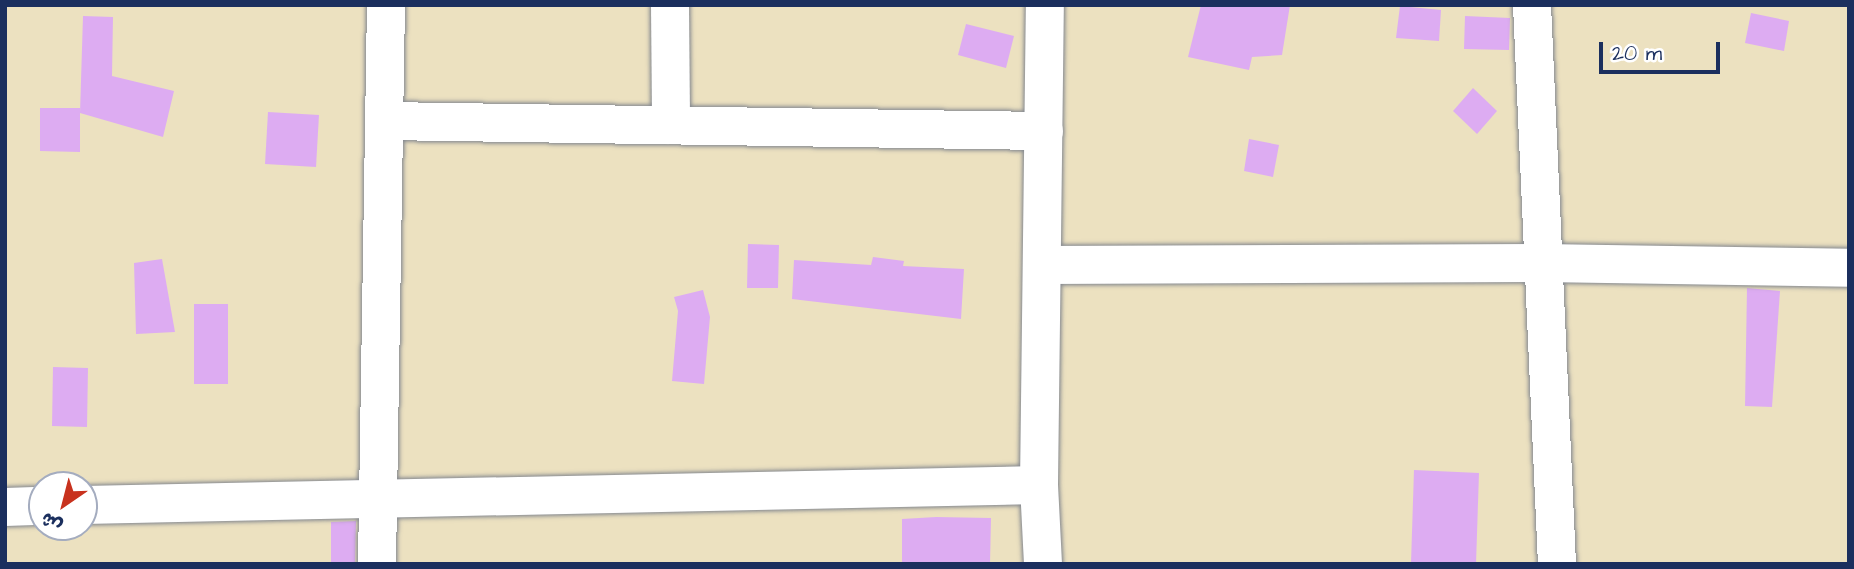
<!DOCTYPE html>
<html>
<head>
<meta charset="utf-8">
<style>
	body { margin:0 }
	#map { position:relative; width:1854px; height:569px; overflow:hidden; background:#ece1c0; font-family:"Architects Daughter","Playpen Sans Arabic",sans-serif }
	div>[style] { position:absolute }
	.building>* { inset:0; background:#ddacf2 }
	.roads { filter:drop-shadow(0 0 2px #84888f) drop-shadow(0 0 2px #84888f) }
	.minor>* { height:38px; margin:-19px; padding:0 19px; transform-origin:19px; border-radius:19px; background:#fff }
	span { translate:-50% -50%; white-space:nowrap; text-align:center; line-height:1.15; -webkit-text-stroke:5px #fff; paint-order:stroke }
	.frame { position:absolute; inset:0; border:7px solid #1b2f5e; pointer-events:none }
	.north { position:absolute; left:28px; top:471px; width:70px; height:70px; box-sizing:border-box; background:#fff; border:2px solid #a4acbf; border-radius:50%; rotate:215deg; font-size:19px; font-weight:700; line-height:28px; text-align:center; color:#1b2f5e }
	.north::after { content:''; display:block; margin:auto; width:24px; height:32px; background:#c8321e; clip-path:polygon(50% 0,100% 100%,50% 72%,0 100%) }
	.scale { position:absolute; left:1599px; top:42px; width:121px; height:32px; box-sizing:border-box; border:4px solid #1b2f5e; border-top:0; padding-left:9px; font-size:21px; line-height:24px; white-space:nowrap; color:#1b2f5e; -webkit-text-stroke:5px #fff; paint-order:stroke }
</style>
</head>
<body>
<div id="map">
	<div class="building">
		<i style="clip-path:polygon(1201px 5px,1290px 5px,1282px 55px,1252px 57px,1249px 70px,1188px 57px)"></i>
		<i style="clip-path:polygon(1400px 6px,1441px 10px,1439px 41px,1396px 38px)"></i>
		<i style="clip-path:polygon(1751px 13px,1789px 21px,1784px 51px,1745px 43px)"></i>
		<i style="clip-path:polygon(83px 16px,113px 17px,112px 76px,174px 91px,163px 137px,80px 113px)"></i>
		<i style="clip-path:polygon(1465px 16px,1510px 18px,1509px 50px,1464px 49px)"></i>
		<i style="clip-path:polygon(966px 24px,1014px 36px,1006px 68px,958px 55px)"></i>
		<i style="clip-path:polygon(1473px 88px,1497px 111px,1477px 134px,1453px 111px)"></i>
		<i style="clip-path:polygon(40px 108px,80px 108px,80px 152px,40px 151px)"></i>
		<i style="clip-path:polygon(268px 112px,319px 115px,316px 167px,265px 164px)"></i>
		<i style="clip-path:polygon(1249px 139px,1279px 145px,1273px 177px,1244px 171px)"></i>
		<i style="clip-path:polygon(748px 244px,779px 245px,778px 288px,747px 288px)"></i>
		<i style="clip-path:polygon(873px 257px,904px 261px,903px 266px,964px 269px,961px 319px,792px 299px,794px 260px,871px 265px)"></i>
		<i style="clip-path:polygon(162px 259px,175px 332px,136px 334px,134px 263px)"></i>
		<i style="clip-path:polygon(1747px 288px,1780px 291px,1772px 407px,1745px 406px)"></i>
		<i style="clip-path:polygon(703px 290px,710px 317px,704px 384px,672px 381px,678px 311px,674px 297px)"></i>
		<i style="clip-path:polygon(194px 304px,228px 304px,228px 384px,194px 384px)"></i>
		<i style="clip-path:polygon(53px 367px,88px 368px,87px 427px,52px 426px)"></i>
		<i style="clip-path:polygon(1414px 470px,1479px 473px,1476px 564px,1411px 563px)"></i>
		<i style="clip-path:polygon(936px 517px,991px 518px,990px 564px,902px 564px,902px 519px)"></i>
		<i style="clip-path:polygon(356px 521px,355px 564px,331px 564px,331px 522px)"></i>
	</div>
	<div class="roads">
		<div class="minor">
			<i style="left:670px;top:5px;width:120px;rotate:89.5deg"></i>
			<i style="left:1532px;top:5px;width:560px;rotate:87.44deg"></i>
			<i style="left:384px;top:121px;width:660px;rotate:0.87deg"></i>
			<i style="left:1042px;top:265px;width:500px;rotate:-0.23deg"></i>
			<i style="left:1542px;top:263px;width:307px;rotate:0.9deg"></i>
			<i style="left:84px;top:505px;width:955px;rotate:-1.2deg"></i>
			<i style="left:5px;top:507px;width:37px;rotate:-2deg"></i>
			<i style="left:377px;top:564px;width:559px;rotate:-89.08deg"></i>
			<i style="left:1043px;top:564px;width:79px;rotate:-92.9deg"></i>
			<i style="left:1039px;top:485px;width:480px;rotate:-89.3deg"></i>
		</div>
	</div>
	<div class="frame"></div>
	<div class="north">ش</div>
	<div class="scale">20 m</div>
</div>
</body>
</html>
